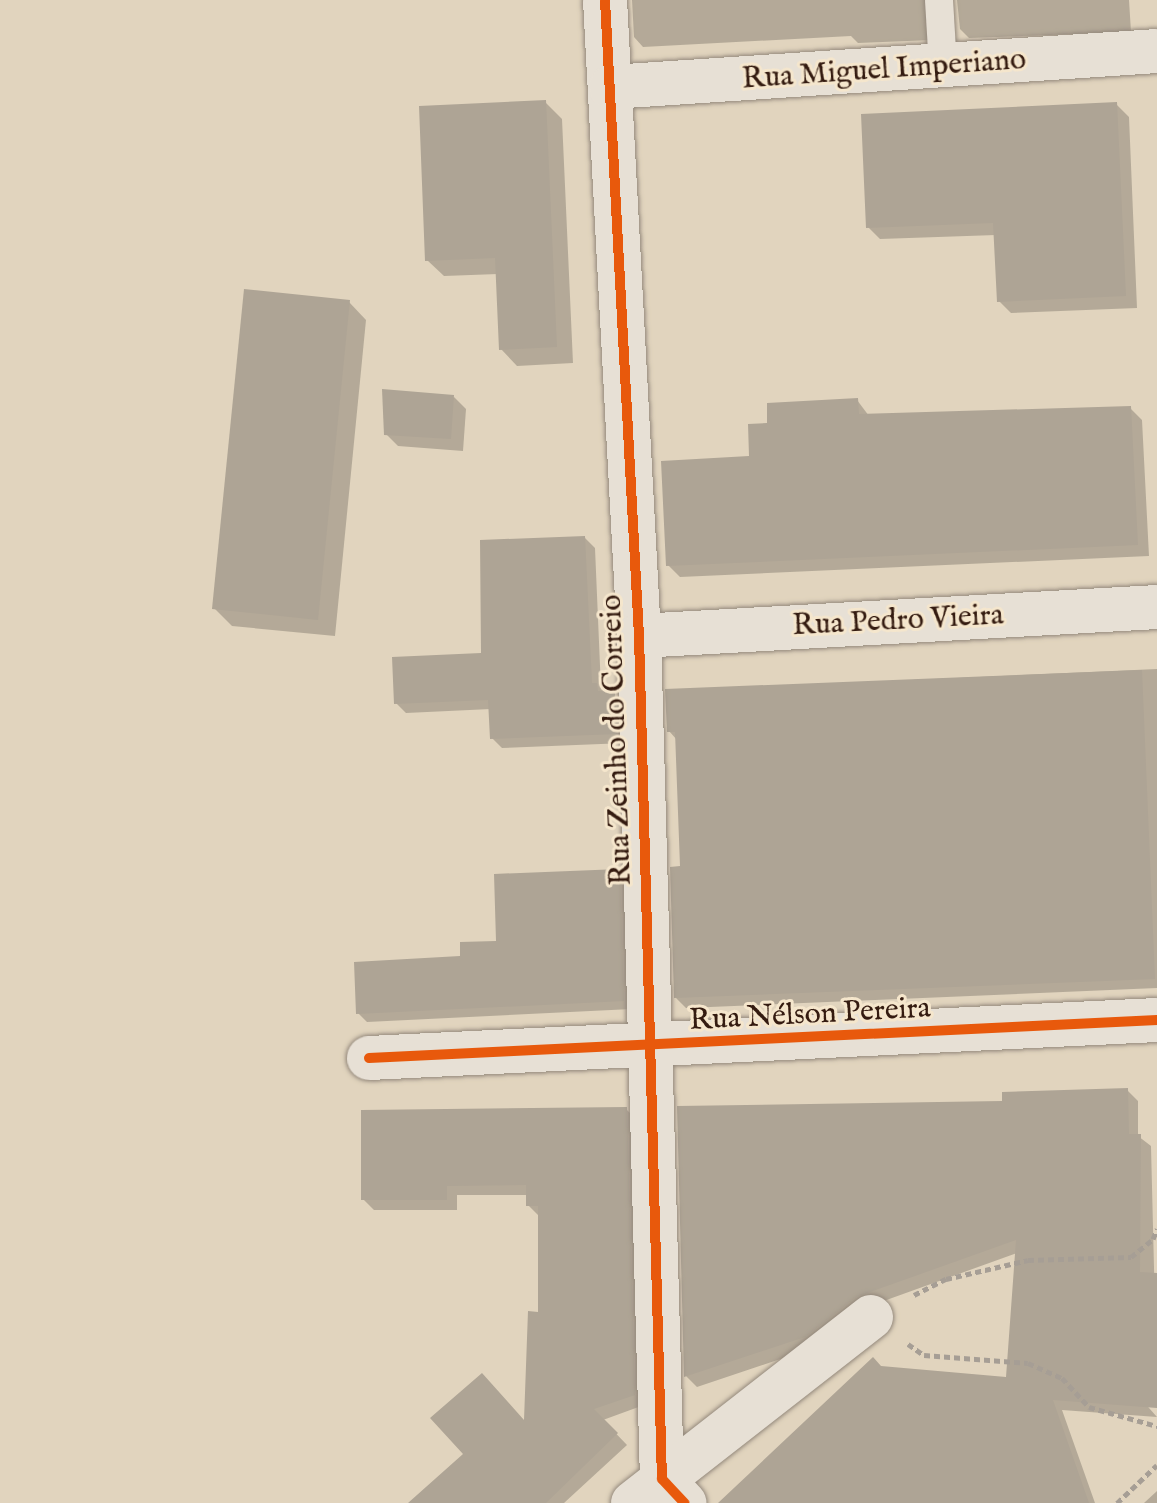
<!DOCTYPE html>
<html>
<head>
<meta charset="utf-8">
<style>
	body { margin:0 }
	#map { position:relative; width:1157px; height:1503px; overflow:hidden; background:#e1d4be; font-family:"IM FELL English",serif }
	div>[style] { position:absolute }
	.shadow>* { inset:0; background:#0003 }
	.building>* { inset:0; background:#aea495 }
	.path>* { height:5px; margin-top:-2.5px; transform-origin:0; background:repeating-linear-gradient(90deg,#a69e95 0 6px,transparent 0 10px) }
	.roads { filter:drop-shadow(0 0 2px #94897c) drop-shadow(0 0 2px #94897c) }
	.service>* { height:28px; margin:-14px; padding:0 14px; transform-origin:14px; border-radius:14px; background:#e7e0d5 }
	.minor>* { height:44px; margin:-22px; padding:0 22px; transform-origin:22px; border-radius:22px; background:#e7e0d5 }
	.cycleway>* { height:10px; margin:-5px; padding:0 5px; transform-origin:5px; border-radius:5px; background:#e8590c }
	span { translate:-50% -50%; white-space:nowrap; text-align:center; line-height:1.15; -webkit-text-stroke:6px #f5e6cc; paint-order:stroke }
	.street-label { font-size:30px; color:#341b10 }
</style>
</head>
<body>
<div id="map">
	<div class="shadow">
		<i style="clip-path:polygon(632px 0,936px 0,932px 40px,858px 43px,851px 36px,643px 47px,634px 37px)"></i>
		<i style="clip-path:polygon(957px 0,1129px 0,1131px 32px,969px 38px,960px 29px)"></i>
		<i style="clip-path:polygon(545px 102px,562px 119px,573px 363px,517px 366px,501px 349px,498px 274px,444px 276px,427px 260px)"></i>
		<i style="clip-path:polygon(1116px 104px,1129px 117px,1137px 308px,1011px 313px,999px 301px,996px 235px,880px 239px,868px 227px)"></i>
		<i style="clip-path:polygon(349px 302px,366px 320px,335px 636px,232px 626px,214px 608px)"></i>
		<i style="clip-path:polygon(454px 397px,466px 409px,463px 451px,398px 446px,386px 434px)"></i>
		<i style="clip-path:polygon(857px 400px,869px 416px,1130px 408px,1142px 420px,1149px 556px,680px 577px,668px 565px,751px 458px,769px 425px)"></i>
		<i style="clip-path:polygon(585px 538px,595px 548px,601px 689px,625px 703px,626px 743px,502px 748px,492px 738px,491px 709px,406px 713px,396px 703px,483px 655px)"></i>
		<i style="clip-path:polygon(1157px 669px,1157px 988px,686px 1008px,676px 998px,682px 868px,677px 740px,669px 731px,668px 691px)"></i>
		<i style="clip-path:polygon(620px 871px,629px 880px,632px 1009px,367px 1022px,358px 1013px,498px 943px)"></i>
		<i style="clip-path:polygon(1127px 1090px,1138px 1101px,1138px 1136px,1151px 1146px,1157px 1388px,1110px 1364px,1157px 1417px,1062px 1410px,1095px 1503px,735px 1503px,880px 1368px,1008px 1380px,1017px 1253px,867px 1307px,816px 1347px,697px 1387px,686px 1376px,679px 1108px,1004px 1103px)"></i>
		<i style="clip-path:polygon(626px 1109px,637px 1120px,644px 1405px,603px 1420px,627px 1445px,564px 1503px,411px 1503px,466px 1454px,525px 1423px,540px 1314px,539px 1216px,528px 1205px,528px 1195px,457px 1195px,457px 1210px,374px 1210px,363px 1199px)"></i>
		<i style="clip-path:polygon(1157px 1491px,1157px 1503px,1144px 1503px)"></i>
	</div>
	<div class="building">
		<i style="clip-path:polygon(546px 100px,557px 347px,499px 350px,495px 258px,425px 261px,419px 106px)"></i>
		<i style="clip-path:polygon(1117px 102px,1126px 296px,997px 302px,993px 223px,866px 228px,861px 114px)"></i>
		<i style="clip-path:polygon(244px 289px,350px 300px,318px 620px,212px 609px)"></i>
		<i style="clip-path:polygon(382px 389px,454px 395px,451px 439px,384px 435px)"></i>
		<i style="clip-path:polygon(858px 398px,859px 414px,1131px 406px,1138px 545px,666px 566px,661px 461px,749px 456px,748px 424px,767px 423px,767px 403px)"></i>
		<i style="clip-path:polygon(585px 536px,592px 683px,597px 683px,598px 691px,615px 691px,617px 734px,490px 739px,488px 700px,394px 704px,392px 657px,481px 653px,480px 540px)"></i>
		<i style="clip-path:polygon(1142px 670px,1155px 979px,674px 998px,670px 867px,680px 866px,675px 732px,667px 732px,665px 689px)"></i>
		<i style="clip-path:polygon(620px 869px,624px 1001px,356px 1014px,354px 962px,460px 956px,460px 942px,496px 941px,494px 874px)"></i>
		<i style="clip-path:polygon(1128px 1088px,1129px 1134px,1141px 1134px,1140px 1272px,1157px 1273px,1157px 1408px,1053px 1400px,1089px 1503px,718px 1503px,873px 1357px,881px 1366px,1006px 1377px,1016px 1240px,856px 1297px,805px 1337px,684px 1377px,677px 1106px,1002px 1101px,1002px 1092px)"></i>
		<i style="clip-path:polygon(627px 1107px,635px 1395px,594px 1409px,618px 1433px,546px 1503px,408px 1503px,463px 1454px,430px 1418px,482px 1373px,524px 1420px,528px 1311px,538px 1312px,538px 1206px,526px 1206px,526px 1185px,447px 1186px,447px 1200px,361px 1200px,361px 1110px)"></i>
	</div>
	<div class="path">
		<i style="left:914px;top:1295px;width:36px;rotate:-27deg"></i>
		<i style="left:946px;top:1279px;width:84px;rotate:-13deg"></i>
		<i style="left:1028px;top:1260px;width:103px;rotate:-1.7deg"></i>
		<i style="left:1131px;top:1257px;width:28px;rotate:-39deg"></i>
		<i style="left:1153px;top:1239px;width:11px;rotate:-68deg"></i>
		<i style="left:908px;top:1344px;width:19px;rotate:35deg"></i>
		<i style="left:924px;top:1355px;width:104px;rotate:4.4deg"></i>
		<i style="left:1028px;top:1363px;width:37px;rotate:24deg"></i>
		<i style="left:1062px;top:1378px;width:40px;rotate:47deg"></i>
		<i style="left:1089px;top:1407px;width:71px;rotate:15.6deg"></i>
		<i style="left:1117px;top:1503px;width:55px;rotate:-43.5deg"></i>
	</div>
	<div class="roads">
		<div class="service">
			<i style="left:939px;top:0;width:67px;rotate:86.6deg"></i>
		</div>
		<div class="minor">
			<i style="left:605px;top:0;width:637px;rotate:86.94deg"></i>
			<i style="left:639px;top:636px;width:843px;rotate:88.44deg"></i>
			<i style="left:662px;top:1479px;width:33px;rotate:47deg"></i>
			<i style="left:611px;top:87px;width:547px;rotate:-3.77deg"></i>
			<i style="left:639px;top:636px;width:519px;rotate:-3.2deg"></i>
			<i style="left:369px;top:1058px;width:789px;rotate:-2.76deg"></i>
			<i style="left:633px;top:1503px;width:302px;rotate:-38deg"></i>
		</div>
	</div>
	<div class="cycleway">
		<i style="left:605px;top:0;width:637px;rotate:86.94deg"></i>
		<i style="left:639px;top:636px;width:843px;rotate:88.44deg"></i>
		<i style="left:662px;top:1479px;width:33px;rotate:47deg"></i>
		<i style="left:369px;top:1058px;width:789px;rotate:-2.76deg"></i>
	</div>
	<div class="street-label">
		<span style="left:884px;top:70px;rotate:-4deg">Rua Miguel Imperiano</span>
		<span style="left:898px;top:621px;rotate:-3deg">Rua Pedro Vieira</span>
		<span style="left:617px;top:740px;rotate:-92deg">Rua Zeinho do Correio</span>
		<span style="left:810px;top:1015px;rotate:-3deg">Rua Nélson Pereira</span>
	</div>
</div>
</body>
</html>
